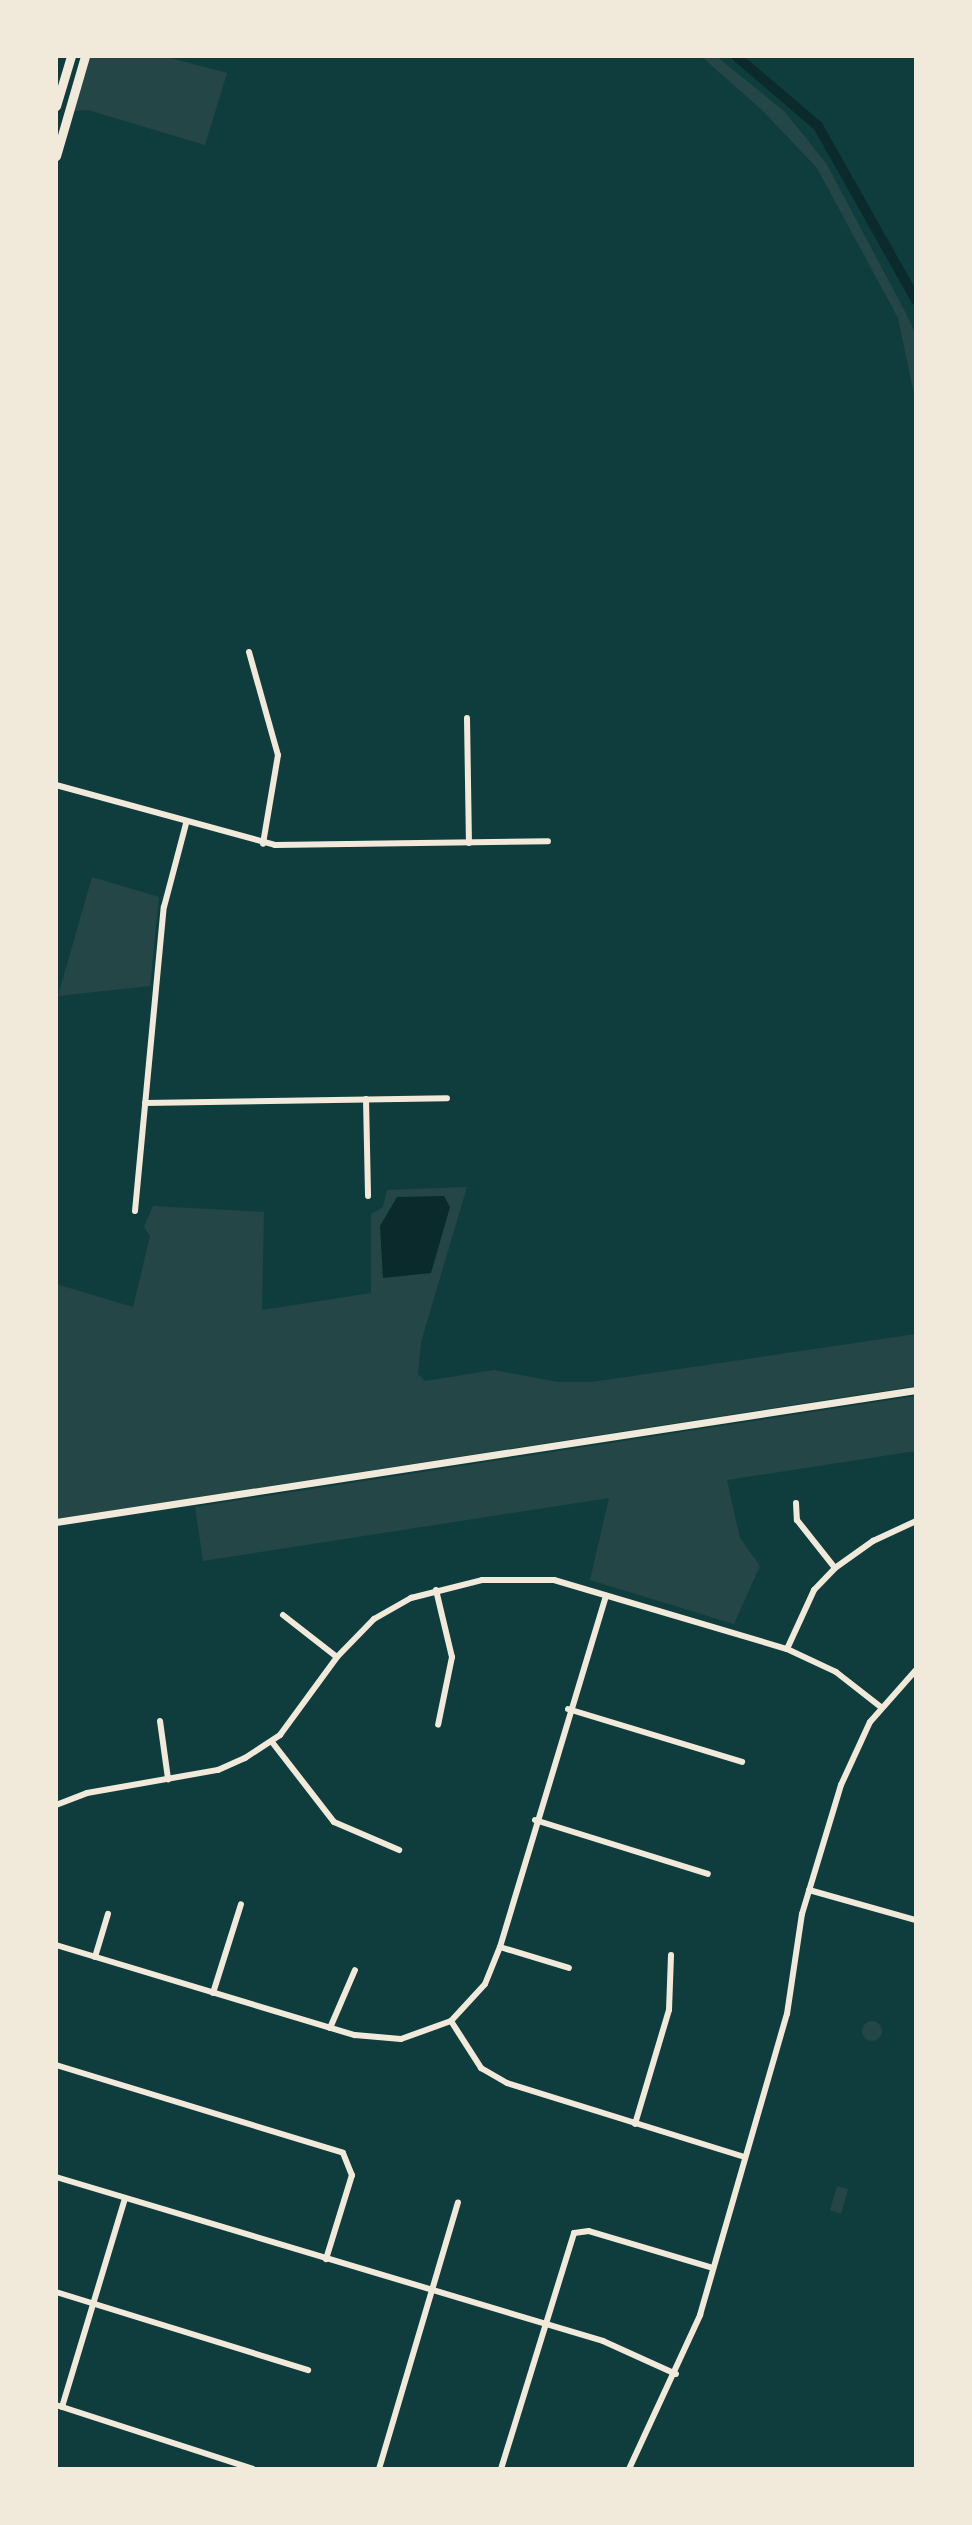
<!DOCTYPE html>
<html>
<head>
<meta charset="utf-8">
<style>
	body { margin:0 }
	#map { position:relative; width:972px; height:2525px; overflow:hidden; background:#0f3d3e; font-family:"PT Sans Narrow",sans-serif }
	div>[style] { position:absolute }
	.green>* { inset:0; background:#244646 }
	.round { border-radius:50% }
	.water>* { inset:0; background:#0a2a2b }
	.canal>* { height:10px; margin:-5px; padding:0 5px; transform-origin:5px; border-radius:5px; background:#0a2a2b }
	.minor>* { height:6px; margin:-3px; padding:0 3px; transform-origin:3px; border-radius:3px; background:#f1e9da }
	.tertiary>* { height:7px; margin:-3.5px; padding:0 3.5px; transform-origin:3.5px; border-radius:3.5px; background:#f1e9da }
	.primary>* { height:9px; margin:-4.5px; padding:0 4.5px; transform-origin:4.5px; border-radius:4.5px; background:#f1e9da }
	span { translate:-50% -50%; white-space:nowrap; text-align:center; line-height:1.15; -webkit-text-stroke:8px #f1e9da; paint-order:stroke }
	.frame { position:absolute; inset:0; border:58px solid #f1e9da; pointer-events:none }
</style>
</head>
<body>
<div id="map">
	<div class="green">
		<i style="clip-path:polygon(89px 56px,163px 56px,227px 73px,205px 145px,88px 110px,73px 111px)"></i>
		<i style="clip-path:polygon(701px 56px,716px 56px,784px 111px,826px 163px,910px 321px,916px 337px,916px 404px,898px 318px,817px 168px,763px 111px)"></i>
		<i style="clip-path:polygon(92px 877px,159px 897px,150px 986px,58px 996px)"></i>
		<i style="clip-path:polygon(467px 1187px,421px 1342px,418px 1374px,425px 1381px,494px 1370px,558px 1382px,592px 1382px,916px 1334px,916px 1386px,56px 1519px,56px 1284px,133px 1307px,150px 1236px,144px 1227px,153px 1206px,264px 1212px,262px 1310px,371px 1293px,371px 1214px,383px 1207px,387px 1190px)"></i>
		<i style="clip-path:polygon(916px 1396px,916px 1451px,727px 1480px,740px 1538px,760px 1566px,734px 1624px,590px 1580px,609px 1498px,203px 1561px,195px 1507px)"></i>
		<i class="round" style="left:862px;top:2021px;width:20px;height:20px"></i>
		<i style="clip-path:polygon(837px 2186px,848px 2189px,841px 2214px,830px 2210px)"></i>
	</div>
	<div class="water">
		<i style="clip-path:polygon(444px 1196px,450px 1207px,431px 1273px,383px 1278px,380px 1226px,397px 1197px)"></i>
	</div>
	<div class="canal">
		<i style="left:736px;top:56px;width:108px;rotate:40.5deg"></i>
		<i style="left:818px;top:126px;width:200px;rotate:60.6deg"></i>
	</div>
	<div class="minor">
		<i style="left:249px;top:652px;width:107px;rotate:74.3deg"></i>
		<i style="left:278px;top:755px;width:90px;rotate:99.6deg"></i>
		<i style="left:467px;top:718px;width:125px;rotate:89.1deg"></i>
		<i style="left:56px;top:785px;width:227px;rotate:15.3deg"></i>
		<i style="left:275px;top:845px;width:273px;rotate:-0.8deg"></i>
		<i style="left:366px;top:1099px;width:97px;rotate:88.8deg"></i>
		<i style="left:145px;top:1103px;width:302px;rotate:-0.9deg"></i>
		<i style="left:135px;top:1211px;width:305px;rotate:-84.6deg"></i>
		<i style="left:164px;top:907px;width:86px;rotate:-75.2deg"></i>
		<i style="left:796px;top:1503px;width:17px;rotate:87deg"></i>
		<i style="left:797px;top:1520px;width:61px;rotate:51.6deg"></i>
		<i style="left:436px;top:1590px;width:69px;rotate:76.6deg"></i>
		<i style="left:452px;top:1657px;width:69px;rotate:101.6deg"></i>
		<i style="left:283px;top:1615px;width:68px;rotate:37.9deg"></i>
		<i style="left:787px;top:1649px;width:65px;rotate:-65.4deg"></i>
		<i style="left:814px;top:1590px;width:30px;rotate:-46deg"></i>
		<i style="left:835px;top:1568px;width:47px;rotate:-35.4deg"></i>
		<i style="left:873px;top:1541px;width:47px;rotate:-24.9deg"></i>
		<i style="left:568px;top:1709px;width:182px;rotate:16.9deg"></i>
		<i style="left:160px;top:1721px;width:59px;rotate:82.1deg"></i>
		<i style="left:272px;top:1742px;width:101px;rotate:52.2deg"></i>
		<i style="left:334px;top:1822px;width:71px;rotate:23.3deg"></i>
		<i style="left:56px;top:1805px;width:33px;rotate:-21deg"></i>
		<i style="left:87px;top:1793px;width:133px;rotate:-10deg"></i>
		<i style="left:218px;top:1770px;width:30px;rotate:-24deg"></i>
		<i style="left:245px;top:1758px;width:42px;rotate:-33.3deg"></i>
		<i style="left:280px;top:1735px;width:97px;rotate:-53.8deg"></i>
		<i style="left:337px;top:1657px;width:53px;rotate:-45.8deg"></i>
		<i style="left:374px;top:1619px;width:43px;rotate:-29.6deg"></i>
		<i style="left:411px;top:1598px;width:73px;rotate:-14.2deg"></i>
		<i style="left:482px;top:1580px;width:72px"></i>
		<i style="left:554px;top:1580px;width:243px;rotate:16.5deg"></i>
		<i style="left:787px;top:1649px;width:54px;rotate:25.1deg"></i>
		<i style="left:836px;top:1672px;width:57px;rotate:37.9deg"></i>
		<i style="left:535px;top:1820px;width:181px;rotate:17.3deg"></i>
		<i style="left:809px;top:1890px;width:111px;rotate:15.7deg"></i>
		<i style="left:56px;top:1945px;width:312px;rotate:16.8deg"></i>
		<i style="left:355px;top:2035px;width:46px;rotate:5deg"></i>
		<i style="left:401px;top:2039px;width:53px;rotate:-19.8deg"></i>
		<i style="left:451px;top:2021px;width:50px;rotate:-47.4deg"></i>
		<i style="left:485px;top:1984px;width:40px;rotate:-68deg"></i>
		<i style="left:500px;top:1947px;width:367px;rotate:-73.2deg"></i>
		<i style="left:500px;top:1947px;width:72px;rotate:16.9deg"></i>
		<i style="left:95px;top:1957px;width:45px;rotate:-73.2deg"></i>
		<i style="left:213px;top:1993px;width:93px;rotate:-72.5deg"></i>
		<i style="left:451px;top:2021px;width:56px;rotate:57.4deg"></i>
		<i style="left:481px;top:2068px;width:30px;rotate:30deg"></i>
		<i style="left:507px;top:2083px;width:248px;rotate:17.3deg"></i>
		<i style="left:330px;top:2028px;width:63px;rotate:-66.7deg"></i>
		<i style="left:56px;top:2065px;width:300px;rotate:17deg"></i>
		<i style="left:343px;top:2153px;width:24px;rotate:68deg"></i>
		<i style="left:352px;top:2175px;width:88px;rotate:107.2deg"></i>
		<i style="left:635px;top:2124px;width:119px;rotate:-73.4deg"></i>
		<i style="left:669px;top:2010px;width:55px;rotate:-87.9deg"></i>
		<i style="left:56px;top:2177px;width:571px;rotate:16.69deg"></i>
		<i style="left:603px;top:2341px;width:80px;rotate:24.3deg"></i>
		<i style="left:56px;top:2292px;width:264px;rotate:17.2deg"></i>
		<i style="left:56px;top:2405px;width:207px;rotate:18deg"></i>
		<i style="left:62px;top:2407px;width:218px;rotate:-73.2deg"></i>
		<i style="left:379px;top:2469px;width:278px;rotate:-73.5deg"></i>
		<i style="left:501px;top:2469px;width:247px;rotate:-72.8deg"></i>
		<i style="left:574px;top:2233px;width:15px;rotate:-8deg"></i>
		<i style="left:589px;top:2231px;width:129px;rotate:16.6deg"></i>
		<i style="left:629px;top:2469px;width:170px;rotate:-65.2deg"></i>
		<i style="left:700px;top:2315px;width:313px;rotate:-73.9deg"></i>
		<i style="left:787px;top:2014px;width:101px;rotate:-81.5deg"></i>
		<i style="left:802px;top:1914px;width:135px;rotate:-73.2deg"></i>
		<i style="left:841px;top:1785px;width:69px;rotate:-65.3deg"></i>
		<i style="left:870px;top:1722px;width:69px;rotate:-48.5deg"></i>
	</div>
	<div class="tertiary">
		<i style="left:56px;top:1522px;width:870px;rotate:-8.73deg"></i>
	</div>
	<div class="primary">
		<i style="left:56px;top:106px;width:52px;rotate:-73.3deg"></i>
		<i style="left:56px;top:156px;width:104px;rotate:-73.8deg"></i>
	</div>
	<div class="frame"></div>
</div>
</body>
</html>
